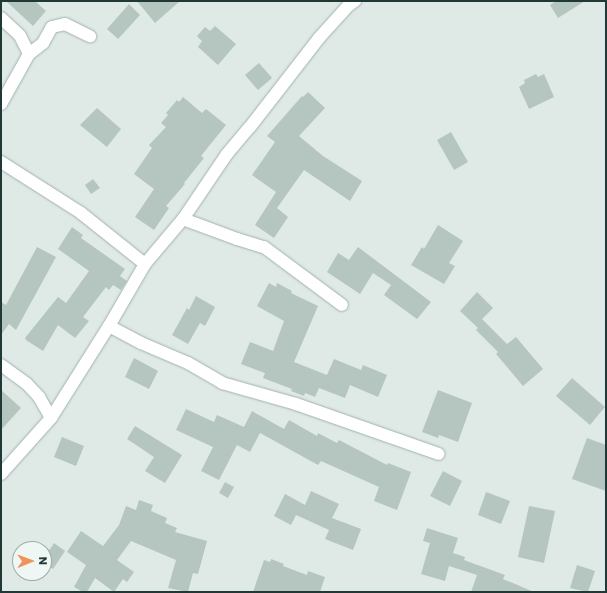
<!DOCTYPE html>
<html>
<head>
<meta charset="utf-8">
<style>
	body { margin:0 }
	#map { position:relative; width:607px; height:593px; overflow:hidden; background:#dfeae7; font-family:Poppins,sans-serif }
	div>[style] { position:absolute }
	.building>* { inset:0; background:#b5c5c0 }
	.roads { filter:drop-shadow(0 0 1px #a2b1ae) drop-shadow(0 0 1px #a2b1ae) }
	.street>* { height:12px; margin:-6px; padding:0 6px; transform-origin:6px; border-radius:6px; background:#fff }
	span { translate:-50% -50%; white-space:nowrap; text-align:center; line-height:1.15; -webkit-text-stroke:3px #eff7f4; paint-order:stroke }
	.frame { position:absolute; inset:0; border:2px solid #213936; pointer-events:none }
	.north { position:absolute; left:12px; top:541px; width:40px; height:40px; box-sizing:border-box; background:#eff7f4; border:1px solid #9daba8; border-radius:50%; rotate:89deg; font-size:11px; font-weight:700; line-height:16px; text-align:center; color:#213936 }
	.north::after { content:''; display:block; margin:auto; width:14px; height:18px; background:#ee9359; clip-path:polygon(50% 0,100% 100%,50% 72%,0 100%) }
</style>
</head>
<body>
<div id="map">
	<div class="building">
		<i style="clip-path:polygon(6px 1px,35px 1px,46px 11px,33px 26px)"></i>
		<i style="clip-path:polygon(137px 1px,180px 1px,155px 23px)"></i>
		<i style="clip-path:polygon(556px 1px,585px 1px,558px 18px,550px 5px)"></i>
		<i style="clip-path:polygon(129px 4px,140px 15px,118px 39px,107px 29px)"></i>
		<i style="clip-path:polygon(215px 26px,236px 44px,218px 65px,198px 47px,202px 41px,197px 36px,205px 27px,210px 31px)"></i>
		<i style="clip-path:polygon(259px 63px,272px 78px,258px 90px,245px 75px)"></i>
		<i style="clip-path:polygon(536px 74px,538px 77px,544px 74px,554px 97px,529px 109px,519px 87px,525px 83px,524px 80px)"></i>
		<i style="clip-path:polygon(308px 92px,325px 108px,299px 136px,323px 156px,362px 181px,350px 201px,304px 170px,277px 208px,288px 217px,274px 238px,255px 225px,276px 192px,252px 175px,275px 142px,267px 136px,302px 96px,303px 97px)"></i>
		<i style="clip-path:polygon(183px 97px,202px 113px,206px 109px,226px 125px,201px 156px,204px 158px,184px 183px,185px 184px,166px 206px,169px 208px,154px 230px,135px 217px,154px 189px,134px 174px,152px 148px,149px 145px,166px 127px,161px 123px,168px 115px,166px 113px,177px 100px,179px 102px)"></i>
		<i style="clip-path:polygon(97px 108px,121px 129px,107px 147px,80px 125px)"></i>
		<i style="clip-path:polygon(451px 132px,468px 162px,454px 170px,437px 140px)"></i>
		<i style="clip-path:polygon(93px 179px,100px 188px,91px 194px,85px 185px)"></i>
		<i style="clip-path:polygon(438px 225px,463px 241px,449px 263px,455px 266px,444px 284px,411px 265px,422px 247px,424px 249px)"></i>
		<i style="clip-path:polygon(72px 227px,83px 235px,81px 238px,125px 269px,120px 276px,127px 281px,121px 290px,113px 285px,109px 290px,106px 287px,83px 317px,89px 321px,75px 338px,58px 325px,43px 351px,26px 340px,25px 338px,58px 297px,66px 303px,89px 271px,58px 249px)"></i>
		<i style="clip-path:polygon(37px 247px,56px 257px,16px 330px,9px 324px,1px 335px,1px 302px,6px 305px)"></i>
		<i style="clip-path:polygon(358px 247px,431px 302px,417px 319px,384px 295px,391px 285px,373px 273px,360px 294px,327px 272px,338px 253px,349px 260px)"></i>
		<i style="clip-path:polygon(269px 283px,276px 287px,277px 283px,292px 291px,291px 293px,318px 306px,294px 362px,327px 375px,334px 359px,361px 370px,363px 365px,387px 375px,378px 397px,350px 385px,345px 398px,319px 388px,315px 397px,305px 393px,304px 396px,291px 391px,292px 389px,263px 378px,265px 373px,241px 364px,250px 342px,273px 351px,284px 321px,257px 306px)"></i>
		<i style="clip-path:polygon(477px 292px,493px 308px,482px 319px,507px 344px,516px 337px,543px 369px,523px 386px,496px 354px,498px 352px,476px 330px,478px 328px,460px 311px)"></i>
		<i style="clip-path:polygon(196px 296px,215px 307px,205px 326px,200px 323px,188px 344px,172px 335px,187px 308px,189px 310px)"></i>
		<i style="clip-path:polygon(134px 358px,158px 371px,149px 389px,125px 377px)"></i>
		<i style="clip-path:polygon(572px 378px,605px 407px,590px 425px,556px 396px)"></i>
		<i style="clip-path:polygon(1px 390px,21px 408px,1px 430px)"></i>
		<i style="clip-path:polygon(438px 390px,472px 403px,458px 442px,439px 435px,438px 438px,422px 432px)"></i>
		<i style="clip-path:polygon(186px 409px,214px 422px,217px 415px,244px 427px,252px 411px,284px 429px,289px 420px,317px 436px,318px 433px,337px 443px,339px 440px,387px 465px,388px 463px,411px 472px,397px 510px,374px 501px,379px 487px,321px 461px,318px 465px,260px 433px,250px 452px,237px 445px,219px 480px,201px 471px,213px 447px,176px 430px)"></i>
		<i style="clip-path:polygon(135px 426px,182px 455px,165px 483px,145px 471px,154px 457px,127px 439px)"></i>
		<i style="clip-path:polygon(62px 437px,84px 446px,76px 466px,54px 457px)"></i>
		<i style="clip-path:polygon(587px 438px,606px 445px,606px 491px,572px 479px)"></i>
		<i style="clip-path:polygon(443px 471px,462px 481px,450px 506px,430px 496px)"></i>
		<i style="clip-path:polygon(225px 482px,234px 487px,228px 498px,219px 493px)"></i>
		<i style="clip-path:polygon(311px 491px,339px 504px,332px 518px,361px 529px,353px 550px,325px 539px,329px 530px,296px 515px,291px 525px,274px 516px,285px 494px,305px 505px)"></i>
		<i style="clip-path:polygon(486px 492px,510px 501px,501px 524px,478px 515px)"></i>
		<i style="clip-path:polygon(139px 500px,153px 505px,151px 511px,167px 518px,165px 523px,177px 528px,175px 532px,207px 541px,198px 574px,193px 573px,188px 592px,168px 588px,176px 560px,131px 541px,117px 560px,134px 572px,127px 582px,123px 579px,114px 592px,95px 578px,87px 592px,83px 592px,74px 587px,86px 565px,67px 552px,81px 531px,103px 546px,119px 525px,126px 506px,136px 510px)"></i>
		<i style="clip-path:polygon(529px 506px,555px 511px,544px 563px,518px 557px)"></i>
		<i style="clip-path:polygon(427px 528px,458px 538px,453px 553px,465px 557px,464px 560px,505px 575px,503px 579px,534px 592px,471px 592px,477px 575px,449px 566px,445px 581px,421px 574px,430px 543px,423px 541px)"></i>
		<i style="clip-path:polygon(54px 543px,65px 551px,53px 569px,44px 563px,44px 558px)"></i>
		<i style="clip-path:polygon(271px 559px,284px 564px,283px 566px,307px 575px,308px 571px,325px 577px,320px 592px,253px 592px,264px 560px,270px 562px)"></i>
		<i style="clip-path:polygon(577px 565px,595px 571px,588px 592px,570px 588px)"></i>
	</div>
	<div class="roads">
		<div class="street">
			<i style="left:1px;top:18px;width:26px;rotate:43deg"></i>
			<i style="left:20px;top:36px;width:20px;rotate:63deg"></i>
			<i style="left:1px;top:104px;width:57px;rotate:-60.8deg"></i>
			<i style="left:29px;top:54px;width:18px;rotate:-38deg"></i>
			<i style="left:43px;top:43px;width:18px;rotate:-61deg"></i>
			<i style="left:52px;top:27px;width:13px;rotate:-13deg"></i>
			<i style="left:65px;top:24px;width:28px;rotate:26deg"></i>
			<i style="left:1px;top:162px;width:95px;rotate:32.5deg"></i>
			<i style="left:81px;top:213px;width:82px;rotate:38.6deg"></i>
			<i style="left:183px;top:219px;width:58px;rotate:20.3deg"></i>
			<i style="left:237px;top:239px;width:28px;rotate:17deg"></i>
			<i style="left:264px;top:247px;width:97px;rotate:36.6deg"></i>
			<i style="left:109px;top:326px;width:36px;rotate:28deg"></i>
			<i style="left:141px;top:343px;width:51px;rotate:23.1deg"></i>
			<i style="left:188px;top:363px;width:39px;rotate:30deg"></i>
			<i style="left:222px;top:383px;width:77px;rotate:15.8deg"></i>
			<i style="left:296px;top:404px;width:151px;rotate:19.3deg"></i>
			<i style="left:1px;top:365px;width:32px;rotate:36deg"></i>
			<i style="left:27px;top:384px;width:18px;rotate:47deg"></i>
			<i style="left:39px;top:397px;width:24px;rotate:60deg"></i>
			<i style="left:1px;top:474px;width:75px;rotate:-48.2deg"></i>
			<i style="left:51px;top:418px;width:109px;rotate:-57.8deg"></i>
			<i style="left:109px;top:326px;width:72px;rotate:-59.9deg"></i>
			<i style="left:145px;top:264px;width:59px;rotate:-49.8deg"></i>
			<i style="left:183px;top:219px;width:78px;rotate:-55.9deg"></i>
			<i style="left:227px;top:154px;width:35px;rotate:-50deg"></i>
			<i style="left:250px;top:127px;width:113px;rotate:-52.2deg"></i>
			<i style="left:319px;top:38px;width:43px;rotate:-47.8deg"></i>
			<i style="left:348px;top:6px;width:9px;rotate:-36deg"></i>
		</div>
	</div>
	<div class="frame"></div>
	<div class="north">N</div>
</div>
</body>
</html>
